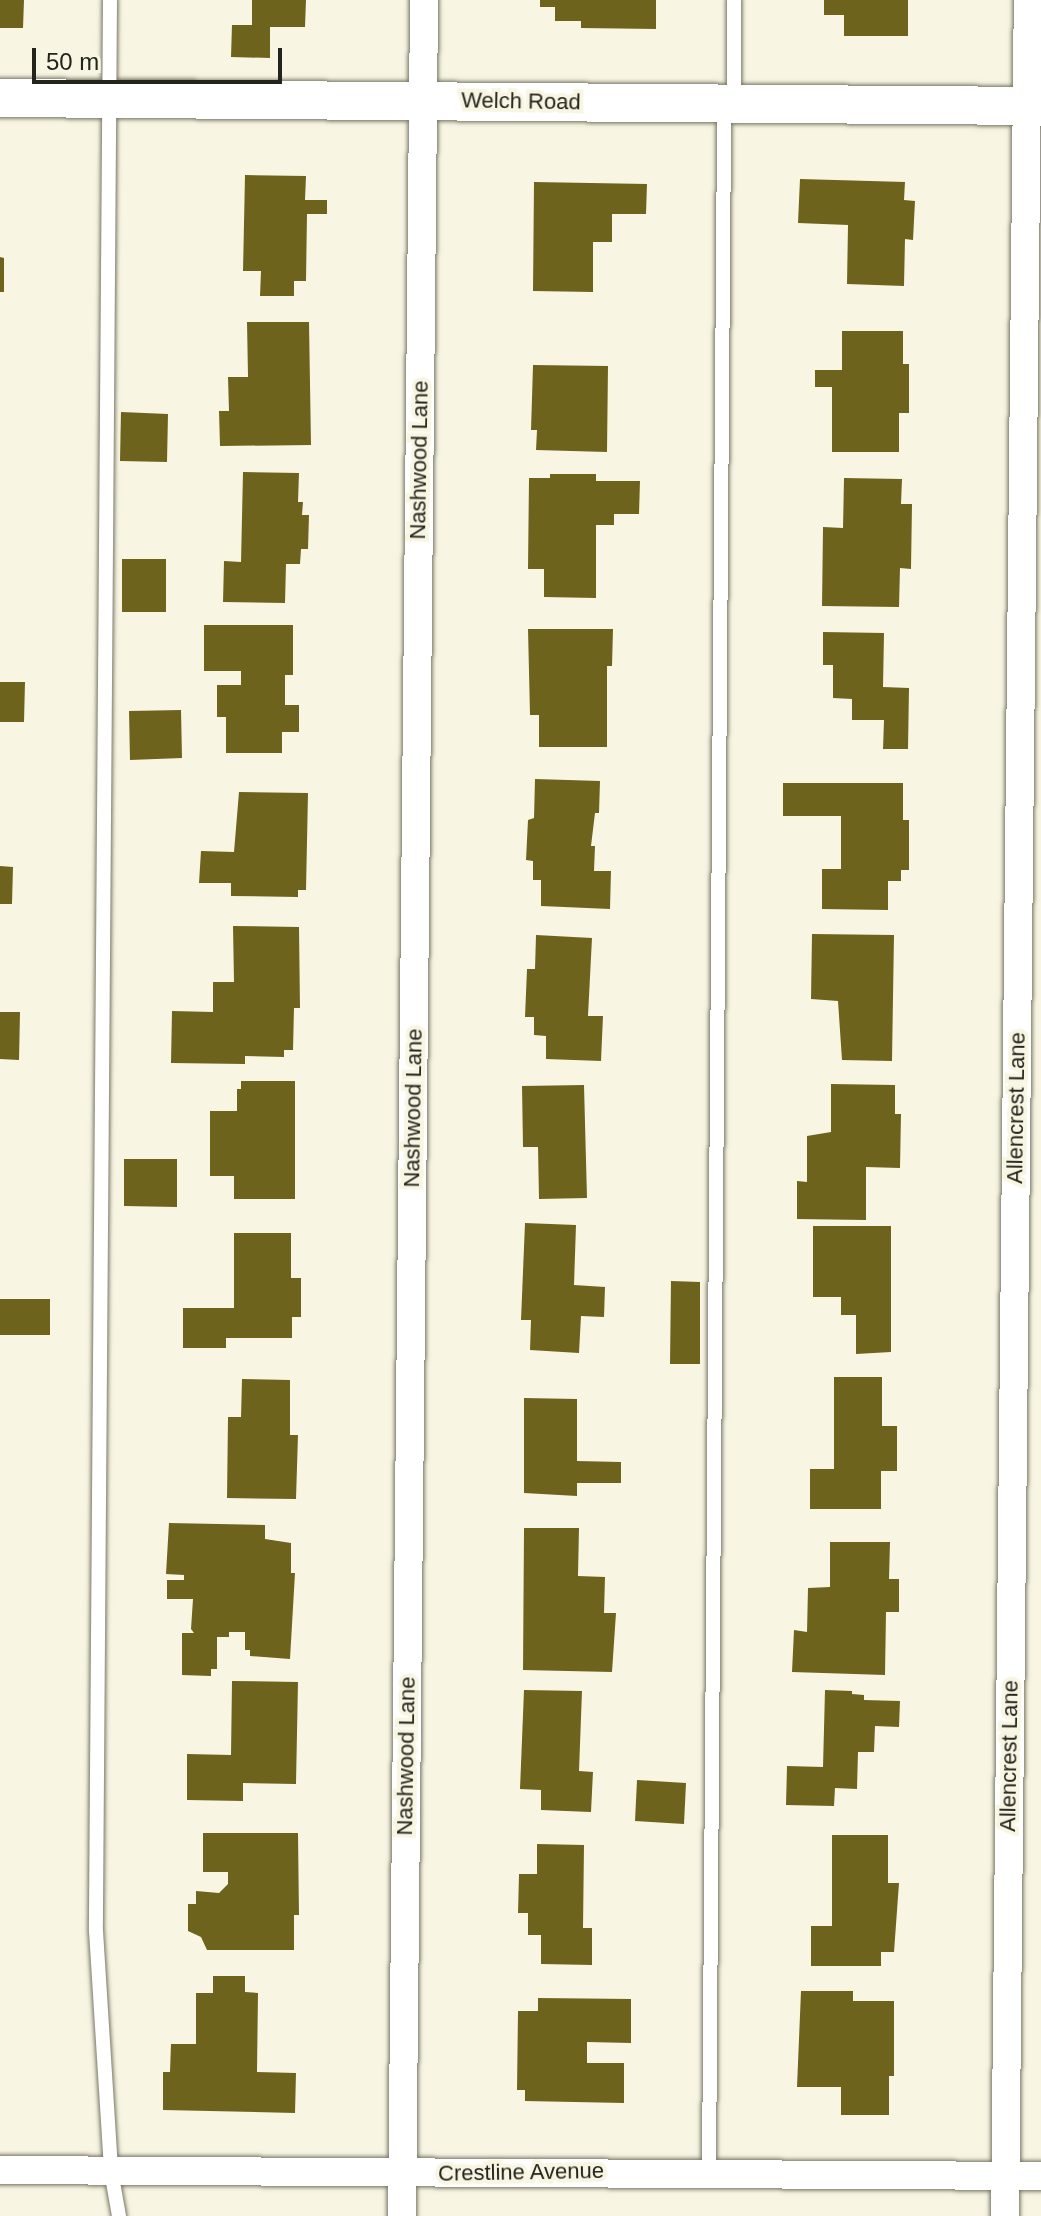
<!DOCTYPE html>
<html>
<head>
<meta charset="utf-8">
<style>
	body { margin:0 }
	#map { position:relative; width:1041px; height:2216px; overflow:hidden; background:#f8f6e3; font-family:Helvetica,sans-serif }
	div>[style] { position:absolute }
	.building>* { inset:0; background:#6e631c }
	.roads { filter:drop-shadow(0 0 2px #797666) drop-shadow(0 0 2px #797666) }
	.lane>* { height:14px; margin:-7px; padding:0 7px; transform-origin:7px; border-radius:7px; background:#fff }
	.street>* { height:28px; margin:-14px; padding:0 14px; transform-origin:14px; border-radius:14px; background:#fff }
	.secondary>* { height:38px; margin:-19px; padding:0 19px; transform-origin:19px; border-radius:19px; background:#fff }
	span { translate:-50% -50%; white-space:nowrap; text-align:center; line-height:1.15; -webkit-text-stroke:8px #f8f6e3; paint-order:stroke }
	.street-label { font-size:22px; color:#24231c }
	.scale { position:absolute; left:32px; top:48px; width:250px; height:36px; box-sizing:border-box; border:4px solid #24231c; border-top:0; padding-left:10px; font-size:24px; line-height:28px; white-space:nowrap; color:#24231c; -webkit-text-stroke:6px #f8f6e3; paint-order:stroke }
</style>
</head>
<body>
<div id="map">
	<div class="building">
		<i style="clip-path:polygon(0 0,24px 0,23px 28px,0 28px)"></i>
		<i style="clip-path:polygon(252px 0,306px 0,305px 27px,270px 27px,270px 58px,231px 57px,232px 25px,252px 25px)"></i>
		<i style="clip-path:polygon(540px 0,656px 0,656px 29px,581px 28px,581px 21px,555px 21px,555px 7px,540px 7px)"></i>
		<i style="clip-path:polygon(824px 0,908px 0,908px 36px,844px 36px,844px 15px,824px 15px)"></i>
		<i style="clip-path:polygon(245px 175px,306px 176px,305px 200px,327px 200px,327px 214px,307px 214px,306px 281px,294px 281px,294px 296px,260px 296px,261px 271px,243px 271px)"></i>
		<i style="clip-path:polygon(800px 179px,905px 182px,904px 200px,915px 201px,913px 240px,905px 239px,904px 286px,847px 284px,848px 225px,798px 223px)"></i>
		<i style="clip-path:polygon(534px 182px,647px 184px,646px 214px,612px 214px,612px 242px,593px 242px,593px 292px,533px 291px)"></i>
		<i style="clip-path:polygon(0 257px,4px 258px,4px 292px,0 292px)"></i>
		<i style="clip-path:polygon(247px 322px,309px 322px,311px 445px,220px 446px,219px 411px,229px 411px,228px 377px,248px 377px)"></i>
		<i style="clip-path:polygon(842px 331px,903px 331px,903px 364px,909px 364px,909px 413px,899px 413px,899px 452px,832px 452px,832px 387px,815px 387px,815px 370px,842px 370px)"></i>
		<i style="clip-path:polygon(533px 365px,608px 366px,607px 452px,536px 450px,537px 430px,531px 430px)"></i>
		<i style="clip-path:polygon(121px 412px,168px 414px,167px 462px,120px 461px)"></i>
		<i style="clip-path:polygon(243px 472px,299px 473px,298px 502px,303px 502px,302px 515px,309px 515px,308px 549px,301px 549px,300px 564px,286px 564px,285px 603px,223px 602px,224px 561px,241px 562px)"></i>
		<i style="clip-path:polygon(550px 474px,596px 474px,596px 481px,640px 481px,639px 514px,614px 514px,614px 525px,596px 525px,596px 598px,544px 597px,544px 569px,528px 569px,529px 478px,550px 478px)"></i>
		<i style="clip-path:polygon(844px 478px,902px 479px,901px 504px,912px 504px,911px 569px,900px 568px,899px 607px,822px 606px,823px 527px,843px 528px)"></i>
		<i style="clip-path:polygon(122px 559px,166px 559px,166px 612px,122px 612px)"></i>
		<i style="clip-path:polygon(204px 625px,293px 625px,293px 675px,285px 675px,285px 705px,299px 705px,299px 732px,282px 732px,282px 753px,226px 753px,226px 717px,217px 717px,217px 685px,241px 685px,241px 671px,204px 671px)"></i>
		<i style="clip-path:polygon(528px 629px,613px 629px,612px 666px,607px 666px,607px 747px,539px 747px,539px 715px,530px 715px)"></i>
		<i style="clip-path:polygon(823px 632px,884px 633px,883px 687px,909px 688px,908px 749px,883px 749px,884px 720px,852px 720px,852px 699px,833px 698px,833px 665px,823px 665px)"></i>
		<i style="clip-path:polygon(0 682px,25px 682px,24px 722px,0 722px)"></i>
		<i style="clip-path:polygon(181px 710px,182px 758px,130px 760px,129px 711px)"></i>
		<i style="clip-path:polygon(535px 779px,600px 781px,599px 813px,595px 813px,591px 846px,595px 846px,594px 871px,611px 871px,610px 909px,541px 906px,541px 880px,533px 880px,533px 861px,526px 860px,528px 820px,534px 818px)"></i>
		<i style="clip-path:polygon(783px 783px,903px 783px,903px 820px,909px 820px,909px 870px,901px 870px,901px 881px,888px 881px,888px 910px,822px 909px,822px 869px,841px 869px,841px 816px,783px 816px)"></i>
		<i style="clip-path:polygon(239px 792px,308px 793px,306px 890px,298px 890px,298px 897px,231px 896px,231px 883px,199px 883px,201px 851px,234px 852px)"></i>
		<i style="clip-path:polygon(0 866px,13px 867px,12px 904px,0 904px)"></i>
		<i style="clip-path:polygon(233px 926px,299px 927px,300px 1008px,294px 1008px,293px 1050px,284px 1050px,284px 1057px,245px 1056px,245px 1064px,171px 1063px,172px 1011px,213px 1012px,213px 982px,234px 982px)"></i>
		<i style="clip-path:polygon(812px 934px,894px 935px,892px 1061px,842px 1060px,838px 1001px,811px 999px)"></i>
		<i style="clip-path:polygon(536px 935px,592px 938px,588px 1016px,603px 1016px,601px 1061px,546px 1059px,546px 1036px,534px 1035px,534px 1017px,525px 1017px,527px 969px,535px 969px)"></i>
		<i style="clip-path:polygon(0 1012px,20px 1012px,19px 1060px,0 1059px)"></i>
		<i style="clip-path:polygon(241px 1081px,295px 1081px,295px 1199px,234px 1199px,234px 1176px,210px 1176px,210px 1111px,237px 1111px,237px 1089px,241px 1089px)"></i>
		<i style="clip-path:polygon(831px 1084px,895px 1085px,895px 1114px,901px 1114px,900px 1168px,866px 1167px,866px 1220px,797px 1219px,797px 1181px,807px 1182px,807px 1136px,831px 1132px)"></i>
		<i style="clip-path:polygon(584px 1085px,587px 1198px,539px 1199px,538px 1147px,523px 1147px,522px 1086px)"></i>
		<i style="clip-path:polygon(124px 1159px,177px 1159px,177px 1207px,124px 1206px)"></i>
		<i style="clip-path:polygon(525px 1223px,576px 1225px,574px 1285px,605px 1287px,604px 1317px,581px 1316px,579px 1353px,530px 1350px,531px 1320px,521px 1320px)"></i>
		<i style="clip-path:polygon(813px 1226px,891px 1226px,891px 1352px,856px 1354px,856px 1315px,841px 1315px,841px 1297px,813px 1297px)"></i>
		<i style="clip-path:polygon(234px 1233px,291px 1233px,291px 1278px,301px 1278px,301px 1317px,292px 1317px,292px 1338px,226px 1338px,226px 1348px,183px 1348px,183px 1308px,234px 1308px)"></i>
		<i style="clip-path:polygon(671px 1281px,700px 1282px,700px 1364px,670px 1364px)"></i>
		<i style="clip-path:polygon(0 1299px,50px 1299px,50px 1335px,0 1335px)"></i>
		<i style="clip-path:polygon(834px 1377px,882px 1377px,882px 1426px,897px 1426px,897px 1471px,881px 1471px,881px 1509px,810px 1509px,810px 1469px,834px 1469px)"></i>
		<i style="clip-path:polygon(242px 1379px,290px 1380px,290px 1435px,298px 1435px,296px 1499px,227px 1498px,228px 1417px,241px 1417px)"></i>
		<i style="clip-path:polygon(524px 1398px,577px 1399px,577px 1461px,621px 1462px,621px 1483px,577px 1483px,577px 1496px,524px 1493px)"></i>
		<i style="clip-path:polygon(169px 1523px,265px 1525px,265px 1539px,291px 1543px,291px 1573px,295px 1573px,290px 1659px,250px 1656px,250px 1650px,245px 1650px,245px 1632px,229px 1632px,229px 1637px,217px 1637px,217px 1669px,211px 1669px,211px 1676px,182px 1675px,182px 1633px,194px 1633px,191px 1629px,193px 1599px,167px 1599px,167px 1580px,184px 1580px,184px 1575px,166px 1574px)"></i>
		<i style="clip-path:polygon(524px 1528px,579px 1528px,578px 1576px,605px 1577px,604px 1613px,616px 1613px,612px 1672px,523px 1670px)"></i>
		<i style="clip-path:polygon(830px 1542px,890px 1542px,889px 1579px,899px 1579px,899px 1612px,886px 1612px,885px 1675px,792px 1672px,794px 1630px,807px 1632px,808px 1588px,830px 1587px)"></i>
		<i style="clip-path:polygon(232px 1681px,298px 1682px,296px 1784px,243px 1783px,243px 1801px,187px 1800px,187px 1754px,231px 1755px)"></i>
		<i style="clip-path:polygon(524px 1690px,582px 1691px,579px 1771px,593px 1772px,591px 1812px,541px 1810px,541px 1790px,520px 1789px)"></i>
		<i style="clip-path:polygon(825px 1690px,852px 1691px,852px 1694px,864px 1695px,864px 1700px,900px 1701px,899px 1727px,875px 1726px,874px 1752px,858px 1752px,857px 1789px,835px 1788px,834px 1806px,786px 1805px,787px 1766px,823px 1767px)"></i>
		<i style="clip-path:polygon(637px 1780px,686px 1783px,684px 1824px,635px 1821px)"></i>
		<i style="clip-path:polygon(203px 1833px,298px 1833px,299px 1915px,294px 1915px,294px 1950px,207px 1950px,201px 1937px,188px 1931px,188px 1904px,196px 1904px,196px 1891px,219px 1893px,228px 1884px,228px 1872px,203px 1872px)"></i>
		<i style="clip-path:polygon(832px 1835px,888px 1835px,888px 1883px,899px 1883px,894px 1952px,881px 1952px,881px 1966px,811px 1966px,811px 1926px,832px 1926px)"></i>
		<i style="clip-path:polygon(537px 1844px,584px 1845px,583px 1928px,592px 1928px,592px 1965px,541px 1964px,541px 1935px,528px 1935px,528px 1913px,518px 1913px,519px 1874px,537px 1874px)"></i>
		<i style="clip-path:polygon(213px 1976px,245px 1976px,245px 1992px,258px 1993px,257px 2072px,296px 2073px,295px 2113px,163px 2110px,163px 2072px,170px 2072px,171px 2044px,196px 2044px,196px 1993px,213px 1993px)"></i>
		<i style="clip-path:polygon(801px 1991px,853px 1991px,853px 2001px,894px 2001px,894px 2076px,889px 2076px,889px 2115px,841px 2115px,841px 2087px,797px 2087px)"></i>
		<i style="clip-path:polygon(538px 1998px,631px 1999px,631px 2043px,587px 2042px,587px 2063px,624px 2063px,624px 2103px,525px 2101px,525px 2090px,517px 2090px,518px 2011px,538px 2011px)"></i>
	</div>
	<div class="roads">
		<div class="lane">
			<i style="left:110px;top:0;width:1931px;rotate:90.42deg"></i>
			<i style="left:96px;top:1931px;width:240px;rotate:86.4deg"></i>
			<i style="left:111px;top:2171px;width:46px;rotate:79.9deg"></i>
			<i style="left:734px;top:103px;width:103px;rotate:-90deg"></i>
			<i style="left:709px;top:2172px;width:2067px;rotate:-89.58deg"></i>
		</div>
		<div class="street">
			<i style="left:0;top:2170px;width:1041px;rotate:0.33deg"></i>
			<i style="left:402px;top:2216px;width:2216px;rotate:-89.43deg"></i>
			<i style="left:1005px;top:2216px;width:2216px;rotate:-89.41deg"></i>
		</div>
		<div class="secondary">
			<i style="left:0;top:98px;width:1041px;rotate:0.44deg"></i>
		</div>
	</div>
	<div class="street-label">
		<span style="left:521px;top:101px;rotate:1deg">Welch Road</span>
		<span style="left:419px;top:460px;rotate:-89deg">Nashwood Lane</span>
		<span style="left:413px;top:1108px;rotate:-89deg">Nashwood Lane</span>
		<span style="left:1016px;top:1108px;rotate:-89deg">Allencrest Lane</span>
		<span style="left:406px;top:1756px;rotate:-89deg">Nashwood Lane</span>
		<span style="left:1009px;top:1756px;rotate:-89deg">Allencrest Lane</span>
		<span style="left:521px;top:2172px;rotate:-1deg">Crestline Avenue</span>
	</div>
	<div class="scale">50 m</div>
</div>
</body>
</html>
